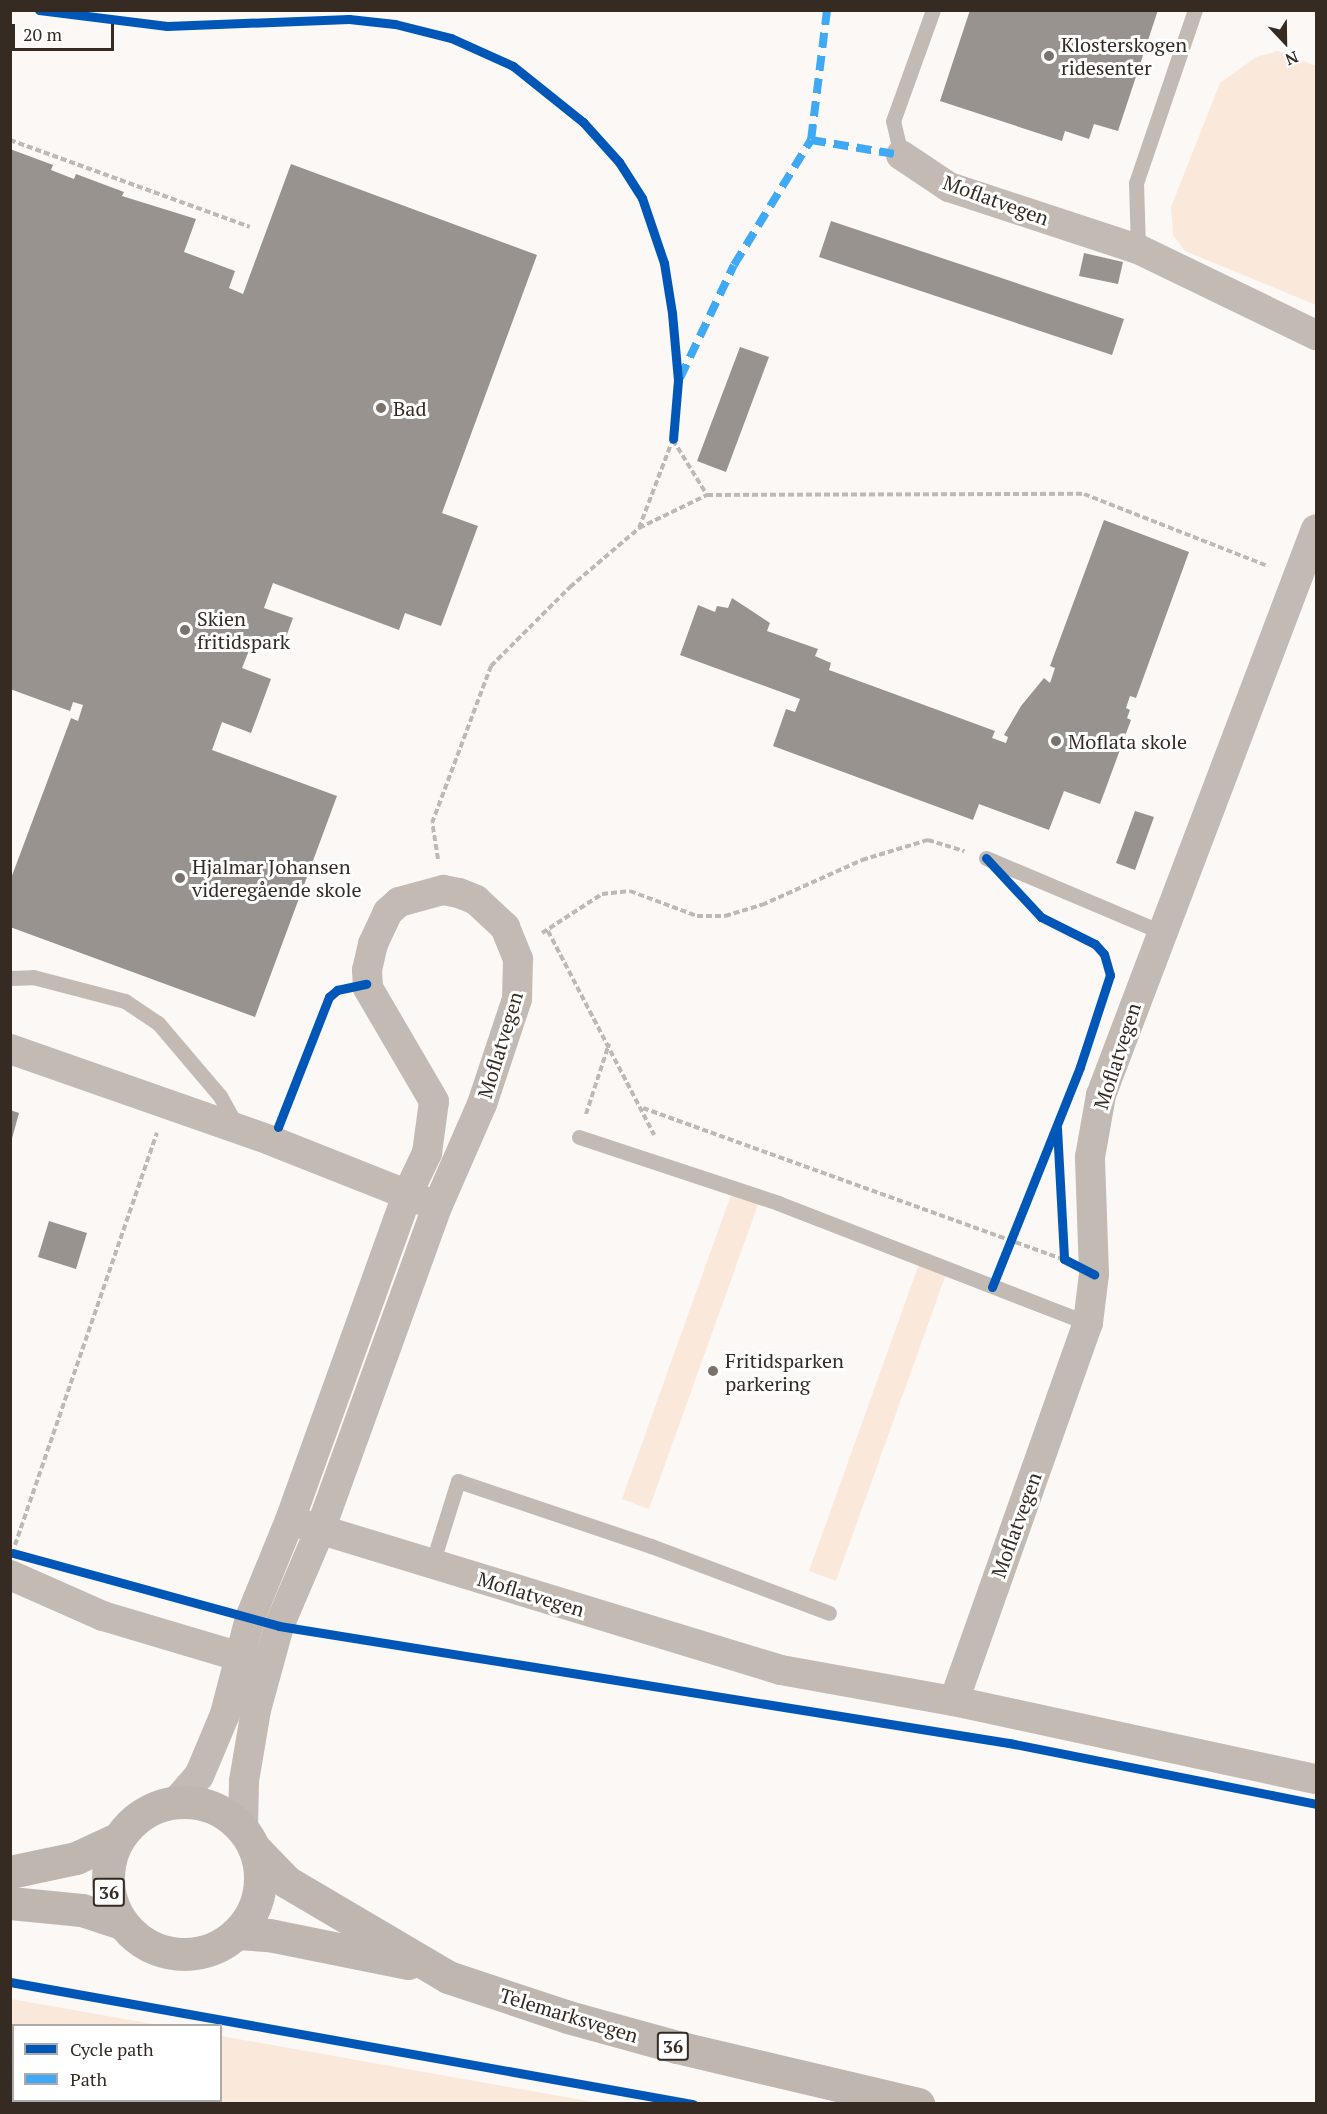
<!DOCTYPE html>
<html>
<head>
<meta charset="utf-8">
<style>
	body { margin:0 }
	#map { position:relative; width:1327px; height:2114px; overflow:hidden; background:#fbf8f6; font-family:"PT Serif",serif }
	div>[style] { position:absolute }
	.green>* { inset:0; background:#fae9db }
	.building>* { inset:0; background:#99938f }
	.path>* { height:4px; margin-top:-2px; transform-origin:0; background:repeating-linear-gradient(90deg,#bfb9b5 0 6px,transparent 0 9px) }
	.lane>* { height:15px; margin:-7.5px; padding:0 7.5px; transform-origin:7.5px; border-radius:7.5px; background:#c3bab3 }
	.street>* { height:30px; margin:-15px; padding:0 15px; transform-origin:15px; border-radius:15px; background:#c3bab3 }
	.highway>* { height:33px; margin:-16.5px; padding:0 16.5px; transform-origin:16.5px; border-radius:16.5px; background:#bfb7af }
	.highway>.ring { margin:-16.5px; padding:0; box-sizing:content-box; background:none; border:33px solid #bfb7af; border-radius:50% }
	.quiet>* { height:8px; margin-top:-4px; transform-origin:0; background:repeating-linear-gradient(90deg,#3fa9f5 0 15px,transparent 0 23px) }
	.cycleway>* { height:9px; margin:-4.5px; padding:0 4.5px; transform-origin:4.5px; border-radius:4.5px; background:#0057b8 }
	.dots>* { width:16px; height:16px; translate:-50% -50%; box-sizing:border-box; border:3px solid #fff; border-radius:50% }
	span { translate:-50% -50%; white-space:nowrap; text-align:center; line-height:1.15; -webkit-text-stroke:6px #fff; paint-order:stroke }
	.shield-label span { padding:2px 4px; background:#fff; border:2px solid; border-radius:4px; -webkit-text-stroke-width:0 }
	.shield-label { font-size:18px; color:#352b23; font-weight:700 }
	.poi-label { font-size:20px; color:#352b23 }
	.left { translate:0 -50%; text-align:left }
	.street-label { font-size:20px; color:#352b23 }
	.frame { position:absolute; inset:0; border:12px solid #352b23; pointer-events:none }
	.legend { position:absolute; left:12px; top:2024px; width:210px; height:78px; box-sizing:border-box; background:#fff; border:2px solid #aeaaa7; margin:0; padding:8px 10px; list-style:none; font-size:18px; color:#352b23 }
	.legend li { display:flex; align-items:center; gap:12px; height:30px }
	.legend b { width:30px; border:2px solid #aeaaa7 }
	.north { position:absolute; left:1255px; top:12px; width:60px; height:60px; -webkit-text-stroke:4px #fff; paint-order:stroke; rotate:158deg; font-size:16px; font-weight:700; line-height:24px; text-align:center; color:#352b23 }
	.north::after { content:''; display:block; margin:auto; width:21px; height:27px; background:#352b23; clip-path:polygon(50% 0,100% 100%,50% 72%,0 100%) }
	.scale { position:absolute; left:12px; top:24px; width:102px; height:27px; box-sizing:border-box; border:3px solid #352b23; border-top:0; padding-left:8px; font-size:18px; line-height:21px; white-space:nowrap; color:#352b23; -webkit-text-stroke:4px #fff; paint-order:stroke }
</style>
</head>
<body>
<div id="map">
	<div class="green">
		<i style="clip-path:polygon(1278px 51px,1316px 66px,1316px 305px,1185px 251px,1173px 235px,1171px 207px,1220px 83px,1256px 57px)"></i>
		<i style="clip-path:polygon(732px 1192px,759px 1202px,649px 1509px,622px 1499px)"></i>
		<i style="clip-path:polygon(919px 1264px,946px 1274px,836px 1581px,809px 1571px)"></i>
		<i style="clip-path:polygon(11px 1999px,159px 2025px,14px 2026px,14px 2100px,220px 2100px,221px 2036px,599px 2103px,11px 2103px)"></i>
	</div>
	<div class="building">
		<i style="clip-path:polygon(970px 10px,1158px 10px,1118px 131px,1094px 124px,1089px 139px,1065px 131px,1062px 141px,940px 101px)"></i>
		<i style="clip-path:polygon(10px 149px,53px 165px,51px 170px,74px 179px,76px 174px,124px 192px,122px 196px,196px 219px,184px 252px,235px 271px,229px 288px,243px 294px,291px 164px,537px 255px,442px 513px,478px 526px,441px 626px,405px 613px,399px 630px,273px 583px,264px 608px,293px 618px,282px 648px,254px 638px,242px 668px,271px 679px,251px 733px,222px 722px,212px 750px,337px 796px,255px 1017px,10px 927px,10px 881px,71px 718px,78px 721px,83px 705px,73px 702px,70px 711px,10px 689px)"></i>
		<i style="clip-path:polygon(831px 221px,1124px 319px,1112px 355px,819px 257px)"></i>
		<i style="clip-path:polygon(1084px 253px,1123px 262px,1118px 284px,1079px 276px)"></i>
		<i style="clip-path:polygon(740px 347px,769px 357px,726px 472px,697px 461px)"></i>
		<i style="clip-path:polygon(1104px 520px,1189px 552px,1136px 698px,1130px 696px,1126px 708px,1130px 710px,1127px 718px,1131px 720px,1100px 804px,1064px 791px,1049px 830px,979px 804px,973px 820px,773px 746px,786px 709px,795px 712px,800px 699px,680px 655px,698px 605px,715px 612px,717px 606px,728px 608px,732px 598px,770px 623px,767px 631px,818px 649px,815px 656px,831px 663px,829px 670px,995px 731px,992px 738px,1006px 743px,1008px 737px,1004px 735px,1021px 706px,1044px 678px,1050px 683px,1055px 668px,1050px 666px)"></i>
		<i style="clip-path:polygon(1135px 811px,1154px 817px,1135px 870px,1116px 863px)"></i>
		<i style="clip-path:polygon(10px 1110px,19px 1113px,11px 1142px,10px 1142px)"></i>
		<i style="clip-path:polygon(49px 1221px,87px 1233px,76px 1269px,38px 1257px)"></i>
	</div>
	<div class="path">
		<i style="left:10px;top:140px;width:255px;rotate:19.9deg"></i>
		<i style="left:673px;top:440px;width:65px;rotate:58.3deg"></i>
		<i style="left:639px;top:528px;width:76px;rotate:-25.9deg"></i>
		<i style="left:707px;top:495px;width:377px;rotate:-0.2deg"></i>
		<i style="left:1084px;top:494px;width:198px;rotate:21.4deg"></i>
		<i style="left:438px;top:859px;width:36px;rotate:-99deg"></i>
		<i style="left:432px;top:823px;width:168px;rotate:-69.4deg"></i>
		<i style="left:491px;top:666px;width:112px;rotate:-45deg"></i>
		<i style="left:570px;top:587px;width:91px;rotate:-40.5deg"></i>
		<i style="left:639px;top:528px;width:95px;rotate:-69.1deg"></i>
		<i style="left:548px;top:931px;width:230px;rotate:62.5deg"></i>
		<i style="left:542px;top:933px;width:72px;rotate:-33deg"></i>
		<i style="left:602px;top:894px;width:28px;rotate:-6deg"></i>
		<i style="left:630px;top:891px;width:72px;rotate:20.5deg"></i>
		<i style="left:697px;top:916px;width:28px"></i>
		<i style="left:725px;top:916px;width:39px;rotate:-17deg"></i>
		<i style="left:762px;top:905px;width:110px;rotate:-24.2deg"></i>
		<i style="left:862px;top:860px;width:69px;rotate:-16.9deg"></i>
		<i style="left:928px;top:840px;width:38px;rotate:17deg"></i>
		<i style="left:643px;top:1108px;width:446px;rotate:19.8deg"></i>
		<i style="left:586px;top:1114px;width:74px;rotate:-71.8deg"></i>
		<i style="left:15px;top:1545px;width:436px;rotate:-71deg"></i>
	</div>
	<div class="lane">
		<i style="left:901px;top:155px;width:35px;rotate:-103deg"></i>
		<i style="left:893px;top:121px;width:118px;rotate:-70.2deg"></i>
		<i style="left:1138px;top:249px;width:66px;rotate:-91.7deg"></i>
		<i style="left:1136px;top:183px;width:183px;rotate:-71.2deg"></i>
		<i style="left:986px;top:858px;width:190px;rotate:22.9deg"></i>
		<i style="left:10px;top:978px;width:23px;rotate:-2deg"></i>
		<i style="left:33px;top:977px;width:95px;rotate:14.6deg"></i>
		<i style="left:125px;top:1001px;width:40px;rotate:34deg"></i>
		<i style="left:158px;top:1023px;width:96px;rotate:49.7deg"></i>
		<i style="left:220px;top:1096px;width:35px;rotate:61deg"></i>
		<i style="left:579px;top:1137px;width:210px;rotate:18.3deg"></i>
		<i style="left:778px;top:1203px;width:332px;rotate:21.2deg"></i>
		<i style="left:432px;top:1564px;width:87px;rotate:-72.6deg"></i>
		<i style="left:458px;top:1481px;width:204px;rotate:18.6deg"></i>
		<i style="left:651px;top:1546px;width:190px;rotate:20.6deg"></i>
	</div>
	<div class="street">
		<i style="left:901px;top:155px;width:58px;rotate:33.7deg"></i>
		<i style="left:949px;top:187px;width:199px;rotate:18.2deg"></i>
		<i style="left:1138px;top:249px;width:198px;rotate:25.8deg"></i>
		<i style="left:10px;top:1049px;width:278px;rotate:19.3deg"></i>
		<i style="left:272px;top:1141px;width:166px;rotate:21.6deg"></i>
		<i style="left:302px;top:1524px;width:501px;rotate:16.95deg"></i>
		<i style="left:781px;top:1670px;width:176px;rotate:10.2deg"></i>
		<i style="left:954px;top:1701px;width:370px;rotate:12.2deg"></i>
		<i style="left:10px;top:1575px;width:102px;rotate:23.8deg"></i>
		<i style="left:103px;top:1616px;width:161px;rotate:16.6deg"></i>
		<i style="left:954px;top:1701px;width:401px;rotate:-70.5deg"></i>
		<i style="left:1088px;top:1323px;width:49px;rotate:-83deg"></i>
		<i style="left:1094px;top:1274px;width:117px;rotate:-92deg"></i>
		<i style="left:1090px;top:1157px;width:63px;rotate:-79.9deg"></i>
		<i style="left:1101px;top:1095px;width:605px;rotate:-69.2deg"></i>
		<i style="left:176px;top:1802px;width:35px;rotate:-49deg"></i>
		<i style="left:199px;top:1776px;width:67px;rotate:-67.2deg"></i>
		<i style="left:225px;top:1714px;width:99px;rotate:-75.4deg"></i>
		<i style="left:250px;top:1618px;width:106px;rotate:-67.8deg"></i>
		<i style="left:290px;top:1520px;width:345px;rotate:-70.2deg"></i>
		<i style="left:407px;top:1195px;width:47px;rotate:-64.5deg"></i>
		<i style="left:427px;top:1153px;width:52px;rotate:-82.3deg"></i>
		<i style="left:434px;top:1101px;width:131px;rotate:-120.3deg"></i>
		<i style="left:368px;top:988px;width:18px;rotate:-93deg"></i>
		<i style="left:367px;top:970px;width:27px;rotate:-77deg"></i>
		<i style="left:373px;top:944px;width:35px;rotate:-65deg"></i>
		<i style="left:388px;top:912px;width:15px;rotate:-42deg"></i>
		<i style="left:399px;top:902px;width:46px;rotate:-15.3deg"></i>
		<i style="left:443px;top:890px;width:16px;rotate:11deg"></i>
		<i style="left:459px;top:893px;width:18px;rotate:22deg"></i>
		<i style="left:476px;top:900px;width:40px;rotate:43deg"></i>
		<i style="left:505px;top:927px;width:35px;rotate:68deg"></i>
		<i style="left:518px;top:959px;width:40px;rotate:91.4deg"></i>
		<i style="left:517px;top:999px;width:111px;rotate:108.4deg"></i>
		<i style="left:482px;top:1104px;width:112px;rotate:113.6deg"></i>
		<i style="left:437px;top:1207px;width:344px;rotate:109.9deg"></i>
		<i style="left:320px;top:1530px;width:104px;rotate:113.1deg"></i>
		<i style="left:279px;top:1626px;width:87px;rotate:105.3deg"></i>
		<i style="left:256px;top:1710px;width:72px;rotate:99.6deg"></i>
		<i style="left:244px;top:1781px;width:48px;rotate:91.2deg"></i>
	</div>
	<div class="highway">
		<i class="ring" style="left:108px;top:1802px;width:119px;height:119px"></i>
		<i style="left:254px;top:1848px;width:47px;rotate:45.9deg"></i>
		<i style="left:287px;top:1882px;width:187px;rotate:30.5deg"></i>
		<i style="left:448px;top:1977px;width:126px;rotate:18.4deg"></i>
		<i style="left:568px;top:2017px;width:113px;rotate:15.4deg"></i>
		<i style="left:677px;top:2047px;width:248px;rotate:13.3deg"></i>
		<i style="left:10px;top:1872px;width:67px;rotate:-12deg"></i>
		<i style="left:76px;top:1858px;width:47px;rotate:-24.9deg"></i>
		<i style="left:10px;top:1903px;width:72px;rotate:5.6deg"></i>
		<i style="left:82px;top:1910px;width:41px;rotate:18.4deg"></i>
		<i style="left:237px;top:1933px;width:32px;rotate:4deg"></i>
		<i style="left:269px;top:1935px;width:142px;rotate:11.4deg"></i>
	</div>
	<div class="quiet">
		<i style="left:827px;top:10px;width:131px;rotate:97deg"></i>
		<i style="left:811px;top:140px;width:91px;rotate:9.5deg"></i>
		<i style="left:680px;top:378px;width:125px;rotate:-64.5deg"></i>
		<i style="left:734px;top:265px;width:147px;rotate:-58.4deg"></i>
	</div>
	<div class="cycleway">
		<i style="left:39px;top:10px;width:129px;rotate:7.1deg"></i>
		<i style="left:167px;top:26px;width:182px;rotate:-2.2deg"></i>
		<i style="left:349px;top:19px;width:46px;rotate:6.2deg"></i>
		<i style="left:395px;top:24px;width:58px;rotate:14deg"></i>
		<i style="left:451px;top:38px;width:68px;rotate:24.3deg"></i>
		<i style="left:513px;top:66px;width:90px;rotate:38.7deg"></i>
		<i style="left:583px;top:122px;width:54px;rotate:48deg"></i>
		<i style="left:619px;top:162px;width:43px;rotate:57.4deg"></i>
		<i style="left:642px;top:198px;width:69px;rotate:71.3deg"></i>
		<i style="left:664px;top:263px;width:51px;rotate:80.9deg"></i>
		<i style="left:672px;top:313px;width:67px;rotate:84.9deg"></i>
		<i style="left:678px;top:380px;width:59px;rotate:94.8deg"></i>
		<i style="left:986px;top:858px;width:81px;rotate:47deg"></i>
		<i style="left:1041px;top:917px;width:60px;rotate:26.6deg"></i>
		<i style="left:1095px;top:944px;width:13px;rotate:48deg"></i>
		<i style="left:1104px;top:954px;width:22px;rotate:74deg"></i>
		<i style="left:1110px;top:975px;width:97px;rotate:108.1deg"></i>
		<i style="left:1080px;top:1067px;width:237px;rotate:111.8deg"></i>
		<i style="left:278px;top:1127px;width:140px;rotate:-68.6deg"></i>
		<i style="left:329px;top:997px;width:11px;rotate:-41deg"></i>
		<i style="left:337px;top:990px;width:30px;rotate:-12deg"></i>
		<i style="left:1057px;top:1128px;width:131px;rotate:86.9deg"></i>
		<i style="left:1064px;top:1259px;width:34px;rotate:27deg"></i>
		<i style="left:13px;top:1553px;width:276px;rotate:15.3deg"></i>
		<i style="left:279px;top:1626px;width:739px;rotate:9.11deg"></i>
		<i style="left:1009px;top:1743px;width:313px;rotate:11.2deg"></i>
		<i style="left:10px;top:1982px;width:694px;rotate:10.13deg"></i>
	</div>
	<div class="dots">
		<i style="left:1049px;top:56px;background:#7a736d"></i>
		<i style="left:381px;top:408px;background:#7a736d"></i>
		<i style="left:185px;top:630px;background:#7a736d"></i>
		<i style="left:1056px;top:741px;background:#7a736d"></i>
		<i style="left:180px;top:878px;background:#7a736d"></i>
		<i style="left:713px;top:1371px;background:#7a736d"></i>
	</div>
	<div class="shield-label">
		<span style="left:109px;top:1892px">36</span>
		<span style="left:673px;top:2046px">36</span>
	</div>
	<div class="poi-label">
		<span class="left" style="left:1061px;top:56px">Klosterskogen<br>ridesenter</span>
		<span class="left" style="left:393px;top:408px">Bad</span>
		<span class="left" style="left:197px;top:630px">Skien<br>fritidspark</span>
		<span class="left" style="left:1068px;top:741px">Moflata skole</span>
		<span class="left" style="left:192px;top:878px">Hjalmar Johansen<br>videregående skole</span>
		<span class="left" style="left:725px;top:1372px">Fritidsparken<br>parkering</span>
	</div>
	<div class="street-label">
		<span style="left:996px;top:200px;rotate:20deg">Moflatvegen</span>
		<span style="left:500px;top:1045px;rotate:-73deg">Moflatvegen</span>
		<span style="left:1117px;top:1056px;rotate:-72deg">Moflatvegen</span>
		<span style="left:1016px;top:1525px;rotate:-70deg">Moflatvegen</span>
		<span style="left:531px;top:1594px;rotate:17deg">Moflatvegen</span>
		<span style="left:569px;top:2015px;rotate:17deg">Telemarksvegen</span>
	</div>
	<div class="frame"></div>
	<ul class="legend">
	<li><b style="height:8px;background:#0057b8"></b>Cycle path</li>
	<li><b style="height:8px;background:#3fa9f5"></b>Path</li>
	</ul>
	<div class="north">N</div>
	<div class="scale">20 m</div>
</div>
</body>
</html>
